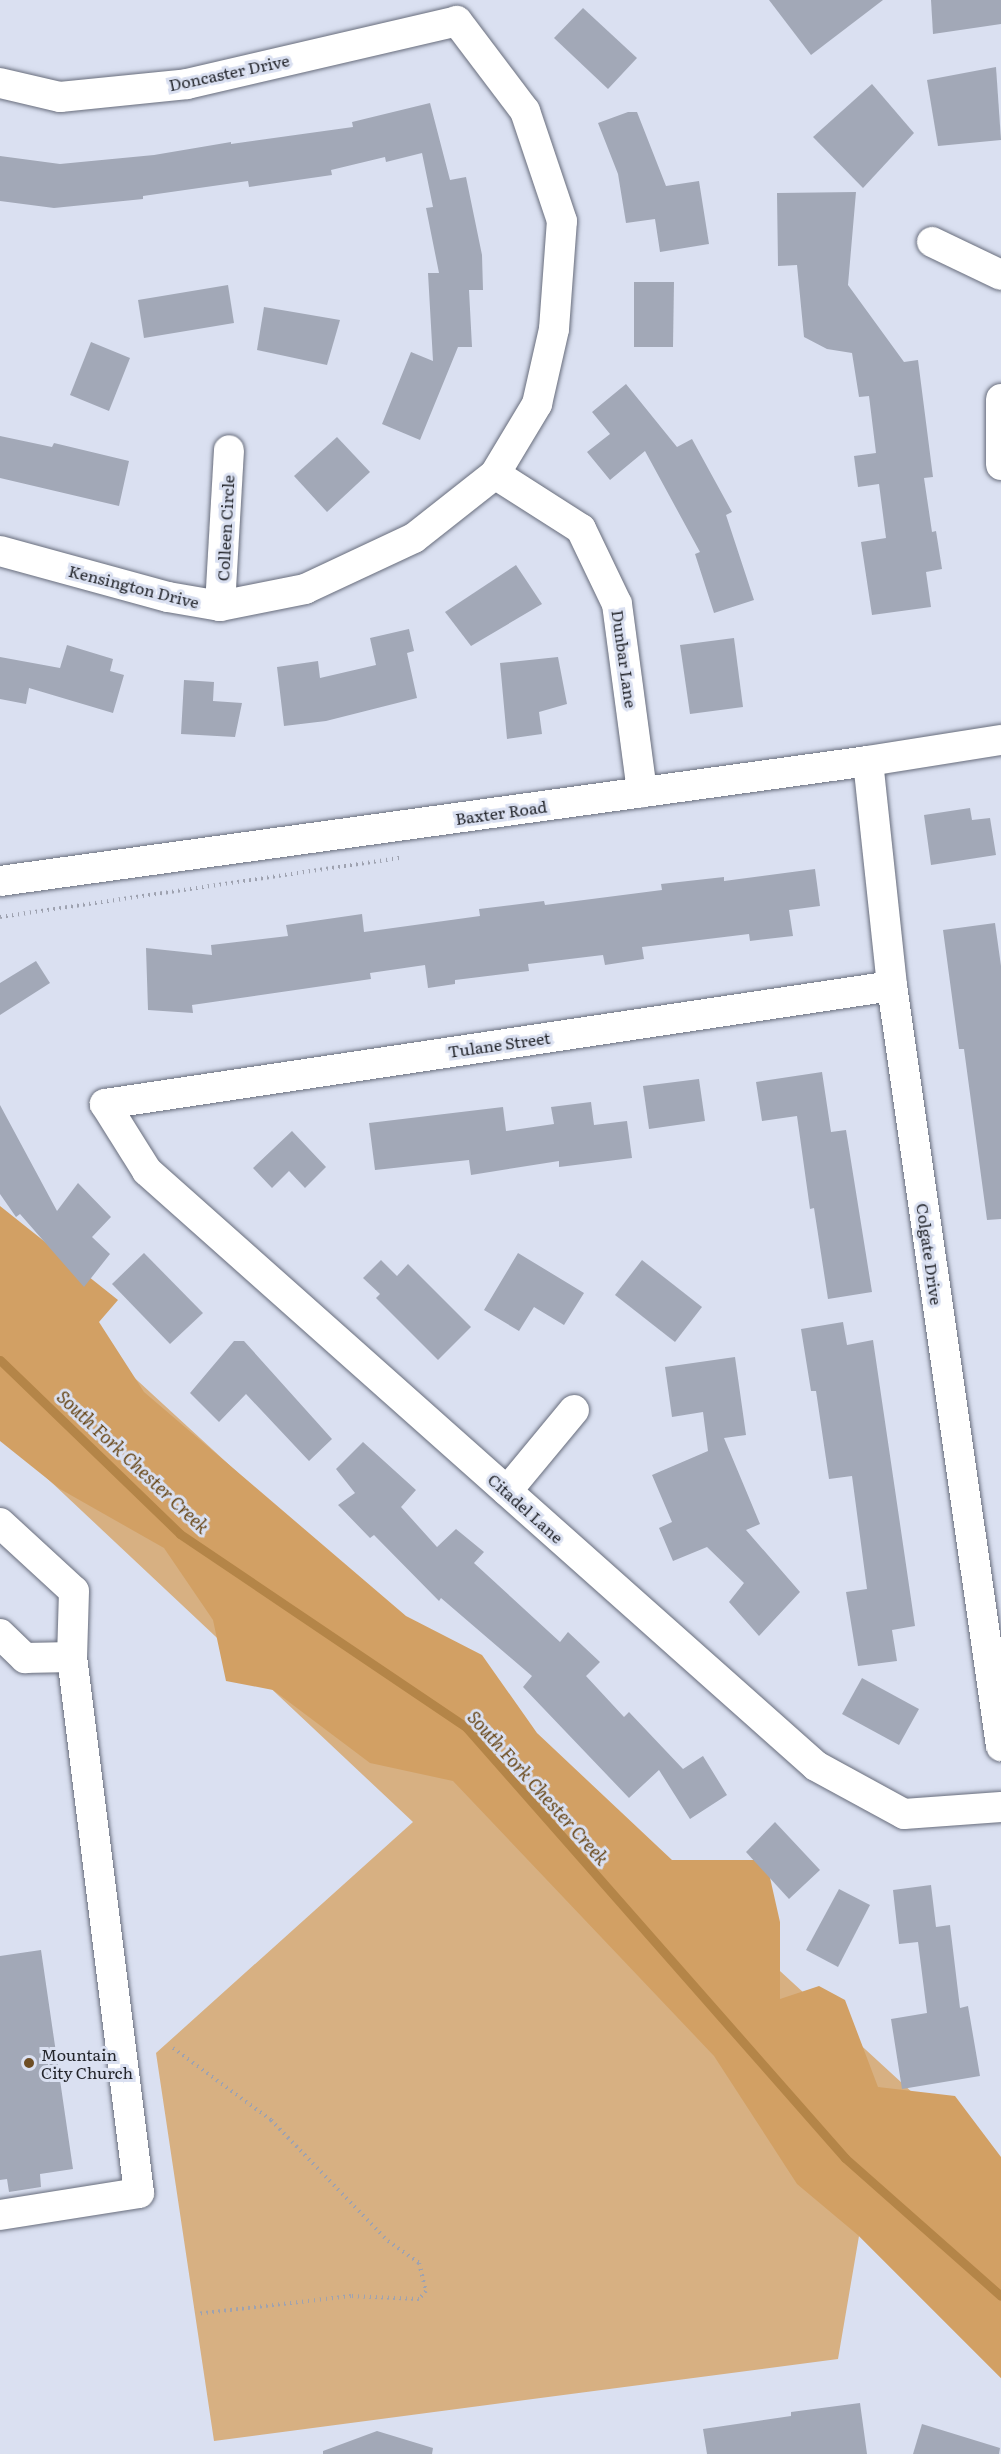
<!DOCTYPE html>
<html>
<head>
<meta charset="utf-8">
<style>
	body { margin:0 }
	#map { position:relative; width:1001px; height:2454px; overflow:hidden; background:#dae0f1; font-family:Literata,serif }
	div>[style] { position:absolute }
	.green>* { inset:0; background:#d7b082 }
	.forest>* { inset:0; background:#d2a064 }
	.stream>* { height:9px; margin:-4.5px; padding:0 4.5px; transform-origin:4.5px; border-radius:4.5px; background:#b48548 }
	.building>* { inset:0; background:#a2a8b7 }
	.path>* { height:4px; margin-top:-2px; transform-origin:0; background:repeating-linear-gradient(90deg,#9ea2b0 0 1.5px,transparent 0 6px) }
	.roads { filter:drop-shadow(0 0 2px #686d7c) drop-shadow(0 0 2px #686d7c) }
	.minor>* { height:30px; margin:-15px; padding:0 15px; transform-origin:15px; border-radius:15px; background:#fff }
	.dots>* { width:16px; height:16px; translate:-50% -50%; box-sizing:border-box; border:3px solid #dae0f1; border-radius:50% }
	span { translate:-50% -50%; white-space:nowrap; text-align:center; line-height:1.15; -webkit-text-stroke:6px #dae0f1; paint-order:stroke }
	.street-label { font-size:16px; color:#23252b }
	.poi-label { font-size:16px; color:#23252b }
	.left { translate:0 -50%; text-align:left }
	.water-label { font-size:18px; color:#664516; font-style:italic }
</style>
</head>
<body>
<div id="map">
	<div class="green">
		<i style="clip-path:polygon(0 1233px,114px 1359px,1001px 2174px,1001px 2378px,859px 2236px,838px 2359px,214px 2441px,156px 2053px,413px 1822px,0 1434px)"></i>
	</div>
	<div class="forest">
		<i style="clip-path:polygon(0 1206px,118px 1300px,99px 1322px,144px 1392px,406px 1616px,482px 1655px,537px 1733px,672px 1860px,766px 1860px,780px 1922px,780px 1999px,819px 1986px,845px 2000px,878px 2087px,955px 2096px,1001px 2157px,1001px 2378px,859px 2236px,797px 2184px,714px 2056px,453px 1781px,370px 1763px,273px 1690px,226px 1681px,213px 1620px,164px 1548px,60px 1489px,0 1441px)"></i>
	</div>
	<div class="stream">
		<i style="left:0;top:1360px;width:250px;rotate:44deg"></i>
		<i style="left:180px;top:1534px;width:345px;rotate:34deg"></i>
		<i style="left:466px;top:1727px;width:574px;rotate:48.67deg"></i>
		<i style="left:845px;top:2158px;width:208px;rotate:41.5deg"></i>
	</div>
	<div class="building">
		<i style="clip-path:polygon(769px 0,883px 0,811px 55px)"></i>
		<i style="clip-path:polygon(931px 0,1001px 0,1001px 24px,933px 34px)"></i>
		<i style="clip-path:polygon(583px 8px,637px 58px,608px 89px,554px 38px)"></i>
		<i style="clip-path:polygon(996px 67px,1001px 140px,938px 146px,927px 80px)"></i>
		<i style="clip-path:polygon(872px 84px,914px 133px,863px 188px,813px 137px)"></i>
		<i style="clip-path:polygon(430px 103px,450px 180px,466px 177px,482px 255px,483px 290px,469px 290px,472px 347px,458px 347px,420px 440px,382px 424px,411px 352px,433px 361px,428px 273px,439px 273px,426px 208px,433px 207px,422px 153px,386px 162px,385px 157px,331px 170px,332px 175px,249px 187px,248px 181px,143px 196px,143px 199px,54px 208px,0 201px,0 156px,60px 164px,154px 155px,231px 142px,231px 144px,353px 127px,352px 122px)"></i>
		<i style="clip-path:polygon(628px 112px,637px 112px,666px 186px,699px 181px,709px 244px,660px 252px,655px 219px,626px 223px,618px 174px,598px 123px)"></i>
		<i style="clip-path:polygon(856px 192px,848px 285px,904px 362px,918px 360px,933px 477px,924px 478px,932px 532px,936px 531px,942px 569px,926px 572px,931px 607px,872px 615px,861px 542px,886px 538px,879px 484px,858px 487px,854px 456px,876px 453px,869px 396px,859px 397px,852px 353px,827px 349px,804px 337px,797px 265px,778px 266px,777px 193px)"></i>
		<i style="clip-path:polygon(634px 282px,674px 282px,673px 347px,634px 347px)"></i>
		<i style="clip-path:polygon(228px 285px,234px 323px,144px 338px,138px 300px)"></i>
		<i style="clip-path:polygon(264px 307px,340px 320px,327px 365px,257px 350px)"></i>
		<i style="clip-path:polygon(91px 342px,130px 358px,109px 411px,70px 395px)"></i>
		<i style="clip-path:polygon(626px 384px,677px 447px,692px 439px,732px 512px,726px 515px,754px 600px,714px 613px,695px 554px,700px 552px,645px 451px,610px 480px,587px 452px,610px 434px,592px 412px)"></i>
		<i style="clip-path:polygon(0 436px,52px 447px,54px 443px,129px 461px,119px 506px,0 478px)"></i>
		<i style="clip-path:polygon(337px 437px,370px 472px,327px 512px,294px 476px)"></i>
		<i style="clip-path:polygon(516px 565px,542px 604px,471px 646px,445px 612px)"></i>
		<i style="clip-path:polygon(409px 629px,414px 651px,407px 653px,417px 698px,326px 721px,284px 726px,277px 667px,318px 661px,320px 678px,376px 665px,370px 638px)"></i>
		<i style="clip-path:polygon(734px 638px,743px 707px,690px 714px,680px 645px)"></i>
		<i style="clip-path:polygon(67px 645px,113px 659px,110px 671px,124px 675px,113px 713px,29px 688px,26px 704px,0 699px,0 657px,60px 668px)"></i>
		<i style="clip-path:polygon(558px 657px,567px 704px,539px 712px,542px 734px,507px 739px,500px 663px)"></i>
		<i style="clip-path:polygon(184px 680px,214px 682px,213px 701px,242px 703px,235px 737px,181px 734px)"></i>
		<i style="clip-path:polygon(970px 808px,972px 820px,990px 818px,996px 855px,931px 865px,924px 815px)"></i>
		<i style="clip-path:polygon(815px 869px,820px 906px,789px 910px,793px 936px,750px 941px,749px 934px,642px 947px,644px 959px,605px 965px,603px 955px,528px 964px,529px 971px,455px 980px,455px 984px,428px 988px,425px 965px,370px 973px,371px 979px,192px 1005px,193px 1013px,148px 1010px,146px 948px,212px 955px,211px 945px,288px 936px,286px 925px,362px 914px,364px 932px,480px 916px,479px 909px,544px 901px,545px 905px,662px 890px,661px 884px,724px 877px,724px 881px)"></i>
		<i style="clip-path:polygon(995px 923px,1001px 966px,1001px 1219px,987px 1220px,964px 1049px,959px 1049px,943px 930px)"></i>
		<i style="clip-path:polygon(36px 961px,50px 983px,0 1015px,0 983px)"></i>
		<i style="clip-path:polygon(822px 1072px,831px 1132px,846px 1130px,872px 1292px,828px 1299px,814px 1208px,810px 1209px,797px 1116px,762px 1121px,756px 1082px)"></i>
		<i style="clip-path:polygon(699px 1079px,705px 1121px,649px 1129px,643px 1086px)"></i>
		<i style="clip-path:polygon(591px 1102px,594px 1125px,627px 1121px,632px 1158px,559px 1167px,559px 1161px,471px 1175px,469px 1160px,375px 1170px,369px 1123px,503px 1107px,506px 1131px,554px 1124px,551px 1107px)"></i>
		<i style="clip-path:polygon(0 1105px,57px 1211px,78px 1183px,111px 1217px,92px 1237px,110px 1254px,84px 1287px,20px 1214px,16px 1217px,0 1194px)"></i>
		<i style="clip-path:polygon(292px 1131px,326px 1167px,305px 1188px,289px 1171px,272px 1188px,253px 1168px)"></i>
		<i style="clip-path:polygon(144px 1253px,203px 1313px,170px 1344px,112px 1284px)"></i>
		<i style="clip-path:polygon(518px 1253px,584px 1293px,564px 1325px,534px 1307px,519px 1331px,484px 1310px)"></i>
		<i style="clip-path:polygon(381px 1260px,397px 1276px,408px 1264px,471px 1327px,438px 1360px,376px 1298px,380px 1294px,363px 1278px)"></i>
		<i style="clip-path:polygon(642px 1260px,702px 1307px,675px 1342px,615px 1295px)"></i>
		<i style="clip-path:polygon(843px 1322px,847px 1345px,873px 1340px,915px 1626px,892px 1630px,897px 1661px,858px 1666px,846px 1592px,867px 1589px,852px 1476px,829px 1479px,816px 1391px,811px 1391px,801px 1329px)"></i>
		<i style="clip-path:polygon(234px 1341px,244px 1341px,332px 1439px,309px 1461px,246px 1394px,219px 1422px,190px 1393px)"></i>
		<i style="clip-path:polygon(735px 1357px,746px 1435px,724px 1438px,760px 1524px,746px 1530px,800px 1592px,759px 1636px,729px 1602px,744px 1583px,707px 1547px,673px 1561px,659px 1528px,672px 1522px,652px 1475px,708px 1451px,703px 1412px,672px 1417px,665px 1367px)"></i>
		<i style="clip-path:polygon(363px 1442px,416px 1490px,401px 1507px,437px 1547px,456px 1529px,484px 1552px,474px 1563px,560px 1642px,568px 1632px,600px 1662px,586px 1676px,624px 1717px,629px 1712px,683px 1769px,703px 1756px,727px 1795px,690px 1819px,659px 1770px,629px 1798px,523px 1687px,532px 1676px,441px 1598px,439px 1601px,374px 1535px,370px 1538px,338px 1505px,355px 1493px,336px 1469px)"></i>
		<i style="clip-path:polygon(862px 1678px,919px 1709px,899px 1745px,842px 1714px)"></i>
		<i style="clip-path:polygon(775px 1822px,820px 1870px,789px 1899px,746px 1852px)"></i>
		<i style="clip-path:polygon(931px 1885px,936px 1927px,950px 1925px,960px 2008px,968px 2006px,980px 2076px,902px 2089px,891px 2019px,927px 2013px,918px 1942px,899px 1944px,893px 1890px)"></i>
		<i style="clip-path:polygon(839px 1889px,870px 1905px,838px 1967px,806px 1950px)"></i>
		<i style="clip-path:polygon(41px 1950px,73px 2169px,40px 2174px,41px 2187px,9px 2192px,7px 2179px,0 2180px,0 1956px)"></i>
		<i style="clip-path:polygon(860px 2403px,867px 2454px,707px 2454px,703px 2429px,791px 2416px,791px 2412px)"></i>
		<i style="clip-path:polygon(922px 2424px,1000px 2448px,999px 2454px,913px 2454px)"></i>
		<i style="clip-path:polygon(377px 2431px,433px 2448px,432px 2454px,323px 2454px,323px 2451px)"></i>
	</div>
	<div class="path">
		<i style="left:0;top:917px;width:405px;rotate:-8.4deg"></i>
		<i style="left:173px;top:2048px;width:122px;rotate:36.3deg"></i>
		<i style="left:271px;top:2120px;width:168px;rotate:46deg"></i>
		<i style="left:388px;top:2241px;width:38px;rotate:35deg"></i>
		<i style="left:419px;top:2263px;width:29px;rotate:76deg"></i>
		<i style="left:426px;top:2291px;width:11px;rotate:131deg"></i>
		<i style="left:419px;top:2299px;width:68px;rotate:-177.5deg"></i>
		<i style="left:351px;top:2296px;width:156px;rotate:173.4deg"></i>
	</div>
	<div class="roads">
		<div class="minor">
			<i style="left:0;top:83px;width:62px;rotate:13.1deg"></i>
			<i style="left:60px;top:97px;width:128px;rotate:-5.8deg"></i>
			<i style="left:187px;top:84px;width:277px;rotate:-13.1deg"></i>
			<i style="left:932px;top:242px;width:76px;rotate:25.6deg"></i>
			<i style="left:1001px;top:399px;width:66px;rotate:90deg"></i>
			<i style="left:495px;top:474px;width:102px;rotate:32.6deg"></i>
			<i style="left:581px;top:529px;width:83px;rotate:64.4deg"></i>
			<i style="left:617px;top:604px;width:190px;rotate:82.4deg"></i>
			<i style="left:0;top:551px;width:174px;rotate:15.3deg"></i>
			<i style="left:168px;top:597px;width:53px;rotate:9.8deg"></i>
			<i style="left:220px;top:606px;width:87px;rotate:-11.3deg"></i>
			<i style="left:305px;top:589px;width:120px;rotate:-25.1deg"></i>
			<i style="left:414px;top:538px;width:103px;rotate:-38.3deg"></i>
			<i style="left:495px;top:474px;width:82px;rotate:-59deg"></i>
			<i style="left:537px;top:404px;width:77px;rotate:-77.2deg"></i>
			<i style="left:554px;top:329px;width:108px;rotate:-85.8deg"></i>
			<i style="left:562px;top:221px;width:116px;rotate:-108.6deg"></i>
			<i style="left:525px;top:111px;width:113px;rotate:-127.1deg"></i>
			<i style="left:220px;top:606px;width:156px;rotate:-86.7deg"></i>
			<i style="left:868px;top:761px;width:226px;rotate:83.9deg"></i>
			<i style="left:892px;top:986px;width:768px;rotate:81.84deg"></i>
			<i style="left:0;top:881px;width:876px;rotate:-7.87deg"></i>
			<i style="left:868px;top:761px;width:135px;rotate:-9deg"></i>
			<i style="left:892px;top:986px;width:796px;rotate:171.47deg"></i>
			<i style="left:105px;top:1104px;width:79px;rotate:57.9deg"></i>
			<i style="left:147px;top:1171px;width:895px;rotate:41.65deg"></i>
			<i style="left:816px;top:1766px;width:100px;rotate:28.6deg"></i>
			<i style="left:904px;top:1814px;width:97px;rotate:-4.1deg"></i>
			<i style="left:507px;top:1491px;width:105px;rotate:-50.4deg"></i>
			<i style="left:0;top:1523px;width:100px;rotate:42.6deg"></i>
			<i style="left:74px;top:1591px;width:66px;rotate:91.7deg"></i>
			<i style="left:72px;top:1657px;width:540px;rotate:82.87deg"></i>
			<i style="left:139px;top:2193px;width:141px;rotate:171deg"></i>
			<i style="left:0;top:1634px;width:35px;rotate:44deg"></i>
			<i style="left:25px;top:1658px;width:47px;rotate:-1.2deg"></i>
		</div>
	</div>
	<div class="dots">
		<i style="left:29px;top:2063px;background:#6e4e25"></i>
	</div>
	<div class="street-label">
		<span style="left:229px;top:72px;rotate:-12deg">Doncaster Drive</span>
		<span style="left:225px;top:528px;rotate:-87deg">Colleen Circle</span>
		<span style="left:134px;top:586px;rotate:14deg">Kensington Drive</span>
		<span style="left:625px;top:659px;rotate:82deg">Dunbar Lane</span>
		<span style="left:501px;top:812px;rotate:-8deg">Baxter Road</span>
		<span style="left:499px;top:1044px;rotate:-8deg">Tulane Street</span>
		<span style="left:930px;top:1254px;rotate:82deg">Colgate Drive</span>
		<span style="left:526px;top:1508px;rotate:42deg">Citadel Lane</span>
	</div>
	<div class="poi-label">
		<span class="left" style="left:41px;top:2063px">Mountain<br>City Church</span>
	</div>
	<div class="water-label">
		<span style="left:133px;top:1462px;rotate:43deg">South Fork Chester Creek</span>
		<span style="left:538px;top:1788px;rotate:48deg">South Fork Chester Creek</span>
	</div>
</div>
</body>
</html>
